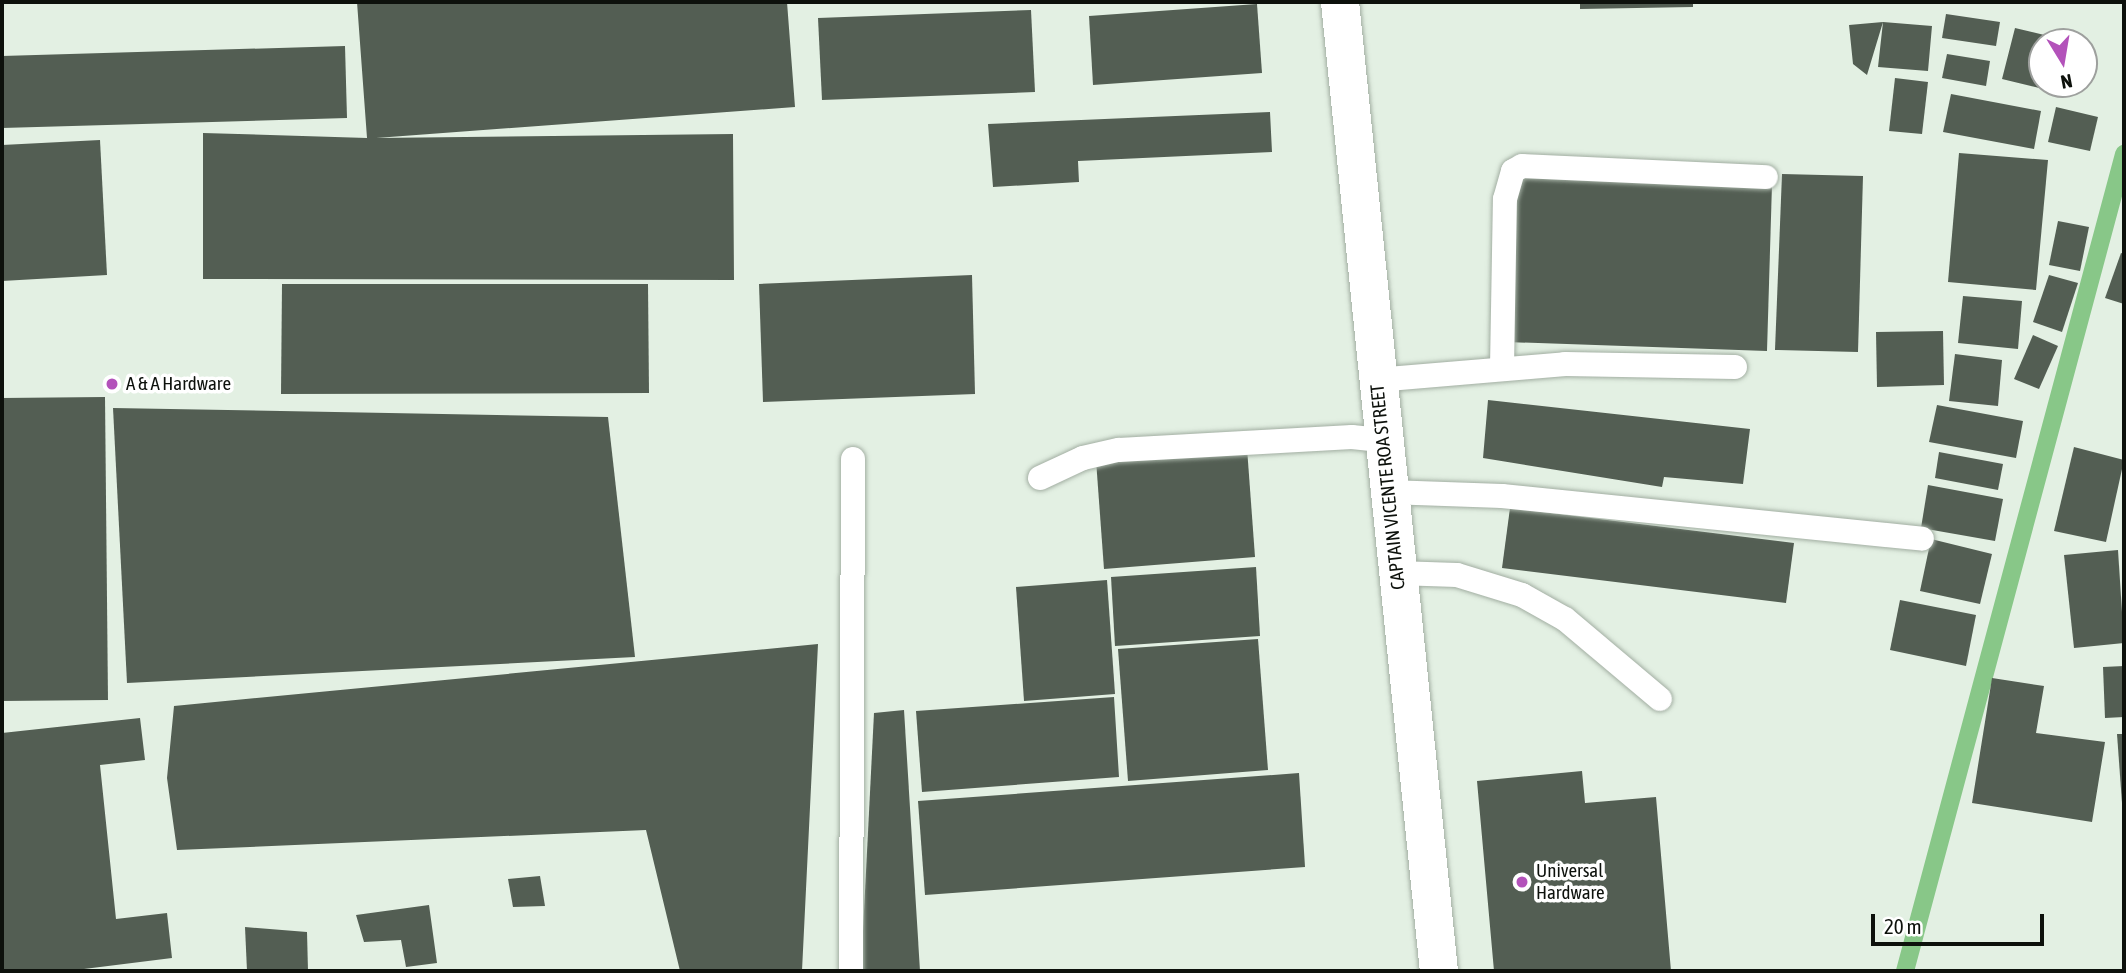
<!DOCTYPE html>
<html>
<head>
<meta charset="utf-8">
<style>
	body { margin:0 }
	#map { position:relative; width:2126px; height:973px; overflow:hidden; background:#e3f0e3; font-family:"Asap Condensed",sans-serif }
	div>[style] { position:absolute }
	.stream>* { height:18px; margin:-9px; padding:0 9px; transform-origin:9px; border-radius:9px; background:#88c788 }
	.building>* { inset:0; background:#535e53 }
	.roads { filter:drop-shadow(0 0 2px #a2aea2) drop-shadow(0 0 2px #a2aea2) }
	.lane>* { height:24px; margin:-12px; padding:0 12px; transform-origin:12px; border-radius:12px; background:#fff }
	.secondary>* { height:38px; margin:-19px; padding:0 19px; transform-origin:19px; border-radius:19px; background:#fff }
	.dots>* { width:19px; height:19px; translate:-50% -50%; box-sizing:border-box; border:4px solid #fff; border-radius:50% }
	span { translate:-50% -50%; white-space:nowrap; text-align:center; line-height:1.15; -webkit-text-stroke:7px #fff; paint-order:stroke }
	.poi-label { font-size:19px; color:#0d110c }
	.left { translate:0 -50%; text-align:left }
	.street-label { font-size:19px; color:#0d110c }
	.frame { position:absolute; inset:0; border:4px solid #0d110c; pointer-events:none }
	.north { position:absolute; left:2028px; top:28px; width:70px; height:70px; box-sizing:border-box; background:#fff; border:2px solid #9ea09e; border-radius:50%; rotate:169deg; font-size:19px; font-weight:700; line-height:28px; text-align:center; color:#0d110c }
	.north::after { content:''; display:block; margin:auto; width:24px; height:32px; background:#b352ba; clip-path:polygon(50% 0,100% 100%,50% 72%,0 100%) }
	.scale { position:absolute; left:1871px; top:914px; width:173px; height:32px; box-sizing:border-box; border:4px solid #0d110c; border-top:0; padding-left:9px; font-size:21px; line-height:24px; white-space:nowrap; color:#0d110c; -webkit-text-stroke:5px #fff; paint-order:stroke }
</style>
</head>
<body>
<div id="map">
	<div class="stream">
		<i style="left:1905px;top:971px;width:846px;rotate:-74.99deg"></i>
	</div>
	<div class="building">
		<i style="clip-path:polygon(357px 2px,787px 2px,795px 107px,376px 138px,733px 134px,734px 280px,203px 279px,203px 133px,367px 138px)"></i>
		<i style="clip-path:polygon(1580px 2px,1693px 2px,1693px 7px,1580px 9px)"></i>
		<i style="clip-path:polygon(1257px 4px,1262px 73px,1093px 85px,1089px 16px)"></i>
		<i style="clip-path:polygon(1031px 10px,1035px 92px,822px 100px,818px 18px)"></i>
		<i style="clip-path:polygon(1946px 14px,2000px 22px,1996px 46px,1942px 38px)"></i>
		<i style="clip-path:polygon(1883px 22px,1932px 26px,1928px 71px,1878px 67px,1883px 22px,1867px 75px,1853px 64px,1849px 25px)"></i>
		<i style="clip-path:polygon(2015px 28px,2069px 41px,2042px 42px,2042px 84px,2076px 84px,2073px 96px,2002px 79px)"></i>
		<i style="clip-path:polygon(345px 46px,347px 118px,2px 128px,2px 56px)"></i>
		<i style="clip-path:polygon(1947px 54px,1990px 61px,1986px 86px,1942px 78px)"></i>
		<i style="clip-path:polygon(1895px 78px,1928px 82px,1922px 134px,1889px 131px)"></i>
		<i style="clip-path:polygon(1951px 94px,2041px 111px,2034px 149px,1943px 132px)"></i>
		<i style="clip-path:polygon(2056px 107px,2098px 117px,2090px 151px,2048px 142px)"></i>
		<i style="clip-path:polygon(1270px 112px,1272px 152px,1078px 161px,1079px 182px,993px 187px,988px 124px)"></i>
		<i style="clip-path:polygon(100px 140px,107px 275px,2px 281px,2px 145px)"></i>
		<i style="clip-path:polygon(1959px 153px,2048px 160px,2036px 290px,1948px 282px)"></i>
		<i style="clip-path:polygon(1782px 174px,1863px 176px,1858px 352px,1775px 350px)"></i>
		<i style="clip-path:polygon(1511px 176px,1772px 184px,1767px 351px,1506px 342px)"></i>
		<i style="clip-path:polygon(2058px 221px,2089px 227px,2080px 271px,2049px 265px)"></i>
		<i style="clip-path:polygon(2121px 253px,2124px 254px,2124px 304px,2105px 298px)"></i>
		<i style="clip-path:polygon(972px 275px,975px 394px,763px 402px,759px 284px)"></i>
		<i style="clip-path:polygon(2049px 275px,2078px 283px,2062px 332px,2033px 322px)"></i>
		<i style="clip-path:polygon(282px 284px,648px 284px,649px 393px,281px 394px)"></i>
		<i style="clip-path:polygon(1963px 296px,2022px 301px,2018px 349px,1958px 343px)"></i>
		<i style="clip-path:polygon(1943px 331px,1944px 385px,1877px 387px,1876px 332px)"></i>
		<i style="clip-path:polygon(2033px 335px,2058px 346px,2039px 389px,2014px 379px)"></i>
		<i style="clip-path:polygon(1955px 354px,2002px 360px,1998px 406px,1949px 401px)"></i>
		<i style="clip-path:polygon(105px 397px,108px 700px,2px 701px,2px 398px)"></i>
		<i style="clip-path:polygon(1488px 400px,1750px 429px,1743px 484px,1664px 477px,1662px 487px,1483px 458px)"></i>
		<i style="clip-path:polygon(1937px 405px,2023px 421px,2016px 458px,1929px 442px)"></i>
		<i style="clip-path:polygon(113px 408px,608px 417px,635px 657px,127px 683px)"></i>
		<i style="clip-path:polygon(2074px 447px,2124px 460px,2106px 542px,2054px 531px)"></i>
		<i style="clip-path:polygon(1247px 448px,1255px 557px,1104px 569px,1096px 460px)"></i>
		<i style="clip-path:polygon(1939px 452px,2003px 464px,1998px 490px,1935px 478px)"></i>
		<i style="clip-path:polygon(1928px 485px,2003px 499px,1995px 541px,1921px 528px)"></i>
		<i style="clip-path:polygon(1510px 508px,1794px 543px,1786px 603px,1502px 568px)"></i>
		<i style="clip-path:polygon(1931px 539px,1992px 554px,1980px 604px,1920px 591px)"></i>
		<i style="clip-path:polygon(2118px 550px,2124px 643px,2074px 648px,2064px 555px)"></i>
		<i style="clip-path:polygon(1256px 567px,1260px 636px,1115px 646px,1111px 577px)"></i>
		<i style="clip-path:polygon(1107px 580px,1115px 694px,1024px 701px,1016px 587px)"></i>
		<i style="clip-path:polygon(1900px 600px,1976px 615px,1966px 666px,1890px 650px)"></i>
		<i style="clip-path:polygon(1258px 639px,1268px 770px,1128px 781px,1118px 649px)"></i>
		<i style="clip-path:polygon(818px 644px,802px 971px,680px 971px,646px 830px,177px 850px,167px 778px,174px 706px)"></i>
		<i style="clip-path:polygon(2124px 666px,2124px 717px,2105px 718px,2103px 667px)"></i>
		<i style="clip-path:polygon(1992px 678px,2044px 686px,2036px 733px,2105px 742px,2092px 822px,1972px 803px)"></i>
		<i style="clip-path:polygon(1114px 697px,1119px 777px,922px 792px,916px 711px)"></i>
		<i style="clip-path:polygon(904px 710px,920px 971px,861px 971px,874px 713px)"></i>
		<i style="clip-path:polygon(140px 718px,145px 760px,100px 765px,116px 919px,167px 913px,172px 958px,68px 971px,2px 971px,2px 733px)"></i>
		<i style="clip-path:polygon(2117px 734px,2124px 734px,2124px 803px,2122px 803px)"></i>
		<i style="clip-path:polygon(1582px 771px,1585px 803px,1656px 797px,1671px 971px,1494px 971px,1477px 781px)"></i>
		<i style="clip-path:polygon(1299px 773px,1305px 867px,925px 895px,918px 801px)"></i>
		<i style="clip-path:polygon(540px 876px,545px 906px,513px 907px,508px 879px)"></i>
		<i style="clip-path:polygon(429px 905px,437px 963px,406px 967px,401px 940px,364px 942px,356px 915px)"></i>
		<i style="clip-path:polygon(245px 927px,307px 932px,308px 971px,247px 971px)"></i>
	</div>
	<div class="roads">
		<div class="lane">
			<i style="left:1502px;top:367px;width:168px;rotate:-89deg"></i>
			<i style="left:1505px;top:199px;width:29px;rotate:-74deg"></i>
			<i style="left:1513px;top:171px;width:10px;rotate:-29deg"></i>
			<i style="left:1522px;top:166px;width:244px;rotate:2.6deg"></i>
			<i style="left:1376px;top:380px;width:190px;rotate:-4.8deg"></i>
			<i style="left:1565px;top:364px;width:170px;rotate:1deg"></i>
			<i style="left:1040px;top:478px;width:47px;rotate:-24.9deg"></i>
			<i style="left:1083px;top:458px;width:37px;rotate:-13deg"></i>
			<i style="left:1119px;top:450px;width:233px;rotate:-3.2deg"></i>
			<i style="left:1352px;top:437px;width:31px;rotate:6deg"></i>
			<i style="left:1388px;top:492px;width:114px;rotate:2deg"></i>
			<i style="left:1502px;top:496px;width:422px;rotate:5.8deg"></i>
			<i style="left:1397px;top:573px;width:60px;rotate:1.9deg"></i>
			<i style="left:1457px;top:575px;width:68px;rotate:17.1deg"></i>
			<i style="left:1522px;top:595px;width:49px;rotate:29.2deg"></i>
			<i style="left:1565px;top:619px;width:124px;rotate:40.1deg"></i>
			<i style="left:851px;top:971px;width:512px;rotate:-89.78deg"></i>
		</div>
		<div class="secondary">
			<i style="left:1340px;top:2px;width:974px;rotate:84.17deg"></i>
		</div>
	</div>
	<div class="dots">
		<i style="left:112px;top:384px;background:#b352ba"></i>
		<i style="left:1522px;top:882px;background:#b352ba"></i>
	</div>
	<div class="poi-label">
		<span class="left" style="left:126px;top:384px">A &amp; A Hardware</span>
		<span class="left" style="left:1536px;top:882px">Universal<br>Hardware</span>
	</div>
	<div class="street-label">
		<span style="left:1388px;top:487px;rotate:-96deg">CAPTAIN VICENTE ROA STREET</span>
	</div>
	<div class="frame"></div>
	<div class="north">N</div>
	<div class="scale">20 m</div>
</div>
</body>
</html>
